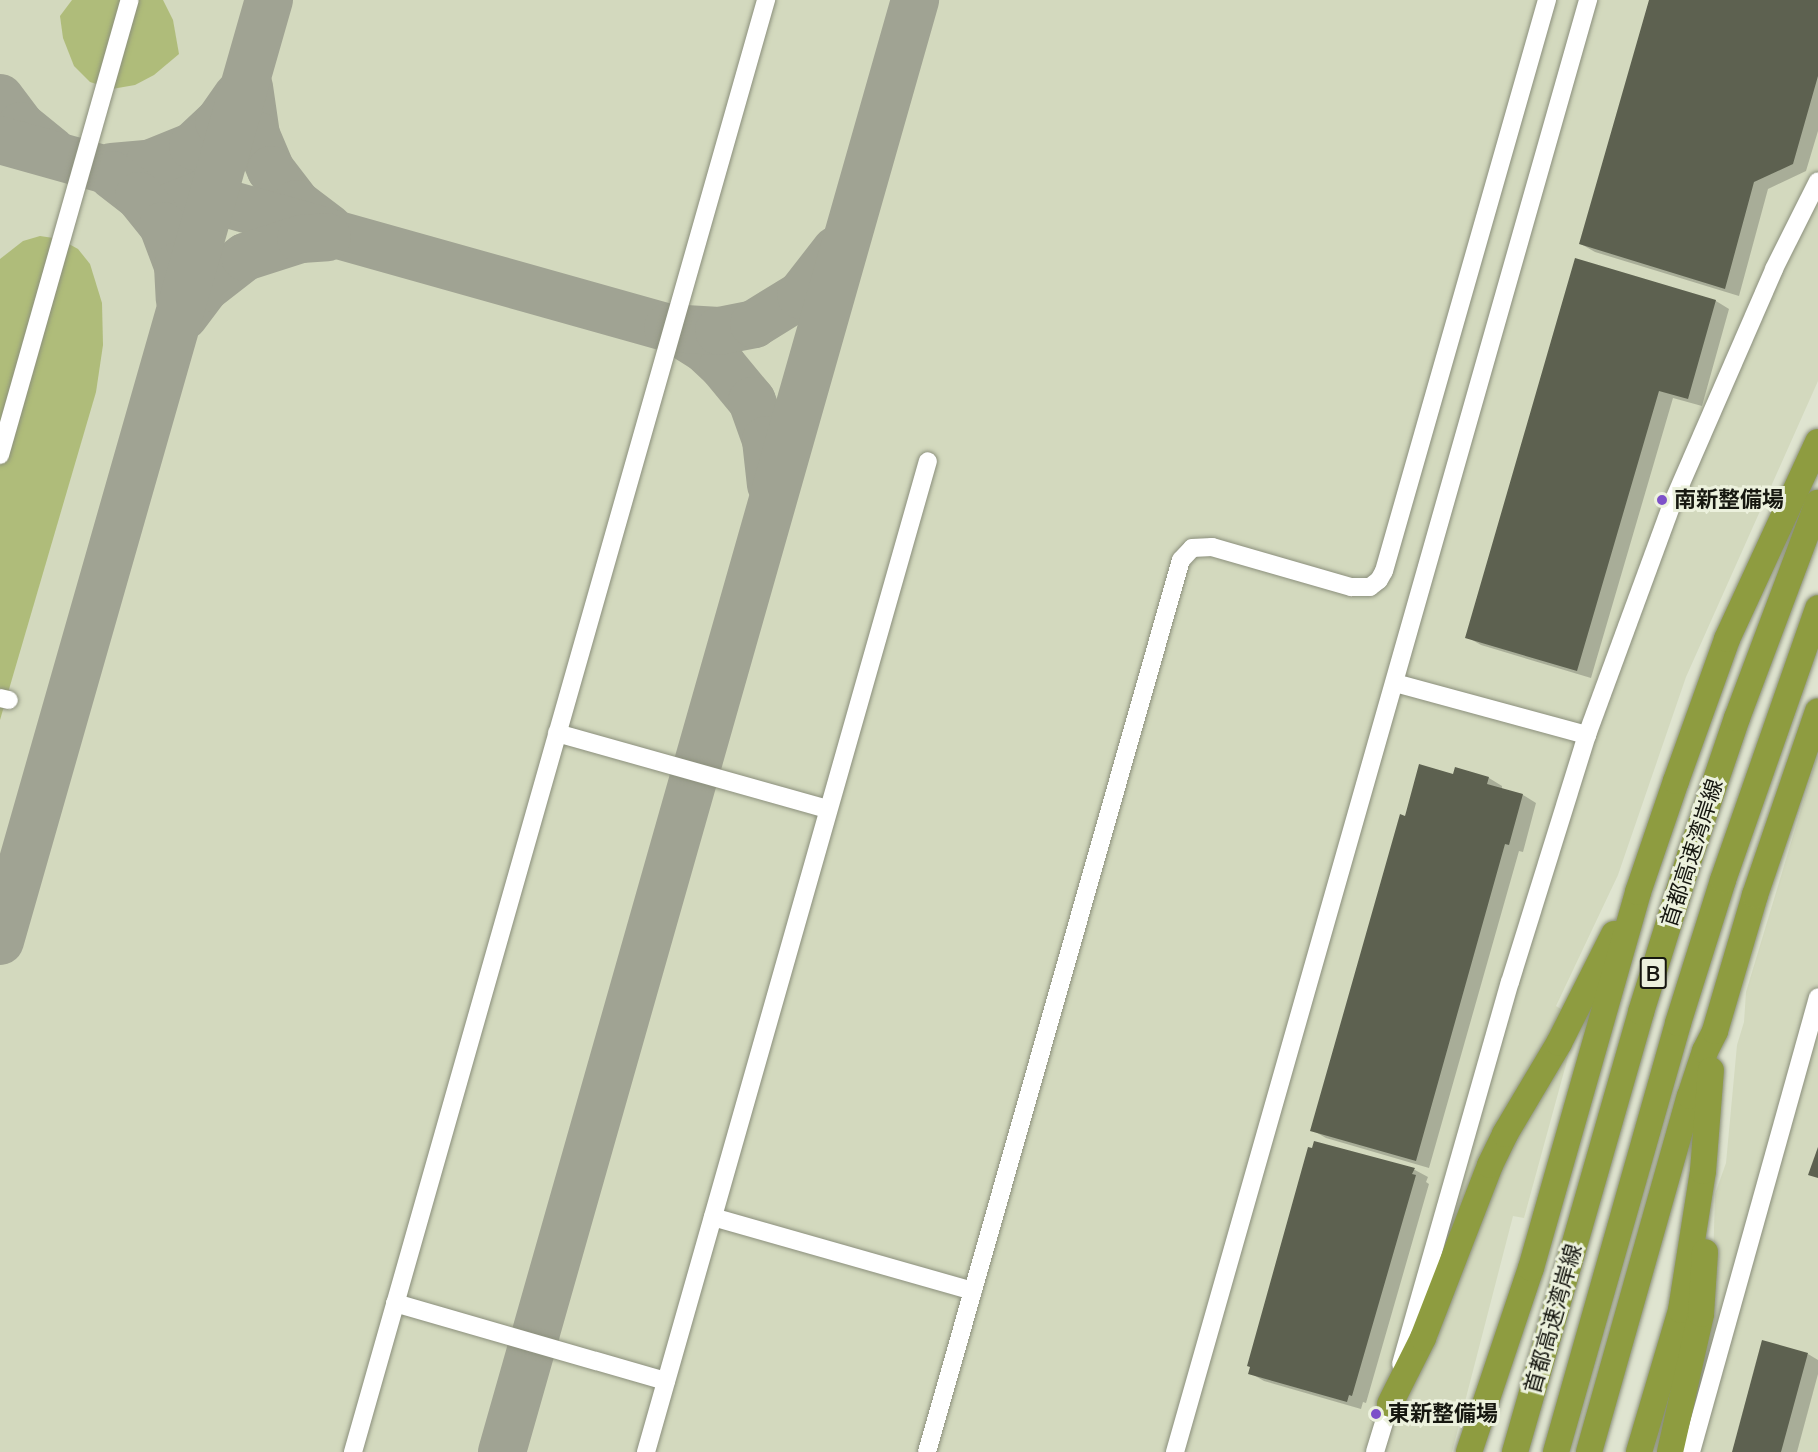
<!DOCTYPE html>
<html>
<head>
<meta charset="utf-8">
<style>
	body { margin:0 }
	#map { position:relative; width:1818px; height:1452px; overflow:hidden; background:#dfe4d0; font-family:Mulish,"Noto Sans JP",sans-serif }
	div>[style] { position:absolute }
	.built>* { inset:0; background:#d3d9be }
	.green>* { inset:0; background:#afbc7a }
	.shadow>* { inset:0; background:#0003 }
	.taxiway>* { height:48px; margin:-24px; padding:0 24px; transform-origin:24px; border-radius:24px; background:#a0a393 }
	.building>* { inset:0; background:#5d6150 }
	.roads { filter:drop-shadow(0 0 2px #8b8f7c) drop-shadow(0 0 2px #8b8f7c) }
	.minor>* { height:18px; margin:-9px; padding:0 9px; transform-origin:9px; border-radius:9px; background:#fff }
	.highway>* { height:26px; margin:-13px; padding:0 13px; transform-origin:13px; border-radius:13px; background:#8e9c40 }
	.dots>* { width:16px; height:16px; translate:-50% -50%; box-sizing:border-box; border:3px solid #ecf1dd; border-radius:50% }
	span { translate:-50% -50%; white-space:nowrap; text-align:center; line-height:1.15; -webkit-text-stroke:6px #ecf1dd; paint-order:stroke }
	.shield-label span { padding:2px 4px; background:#ecf1dd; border:2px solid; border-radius:4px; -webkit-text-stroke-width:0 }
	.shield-label { font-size:21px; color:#161710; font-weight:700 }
	.poi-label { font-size:22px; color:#161710; font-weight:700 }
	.left { translate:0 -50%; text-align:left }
	.street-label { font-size:22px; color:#161710 }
</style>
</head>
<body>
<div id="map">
	<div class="built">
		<i style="clip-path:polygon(0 0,1818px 0,1818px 381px,1686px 677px,1618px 875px,1556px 1006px,1561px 1009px,1571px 1046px,1524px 1218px,1513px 1216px,1452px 1452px,0 1452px)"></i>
		<i style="clip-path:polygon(1818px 753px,1818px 1452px,1671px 1452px,1713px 1266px,1715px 1194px,1726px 1163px,1737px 1045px,1744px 1022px,1746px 992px)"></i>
	</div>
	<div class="green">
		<i style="clip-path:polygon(72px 0,163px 0,173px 20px,179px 54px,154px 75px,135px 85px,112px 89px,90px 82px,74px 66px,63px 38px,60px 16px)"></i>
		<i style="clip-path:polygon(40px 236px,60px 239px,78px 249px,90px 264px,102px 303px,103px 345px,96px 392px,0 720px,0 259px,23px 241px)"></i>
	</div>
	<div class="shadow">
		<i style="clip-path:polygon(1651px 0,1818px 0,1818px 131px,1806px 171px,1768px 189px,1739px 296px,1595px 252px,1581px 244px)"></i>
		<i style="clip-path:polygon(1576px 260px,1716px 301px,1729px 309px,1702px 406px,1673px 398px,1591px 678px,1481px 645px,1467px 637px)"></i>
		<i style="clip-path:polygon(1454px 776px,1489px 778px,1502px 786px,1502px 789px,1523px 795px,1536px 803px,1523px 852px,1519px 851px,1429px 1168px,1326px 1138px,1312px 1130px,1406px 818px)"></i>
		<i style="clip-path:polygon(1315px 1142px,1415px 1170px,1428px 1177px,1426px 1182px,1429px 1184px,1366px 1403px,1363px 1402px,1361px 1409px,1264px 1381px,1250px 1373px)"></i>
		<i style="clip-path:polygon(1808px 1354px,1818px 1360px,1818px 1374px,1797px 1452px,1733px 1452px)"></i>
		<i style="clip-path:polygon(1372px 1414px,1377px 1416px,1375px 1423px,1370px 1420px)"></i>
	</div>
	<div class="taxiway">
		<i style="left:249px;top:87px;width:49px;rotate:81.7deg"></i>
		<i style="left:256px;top:135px;width:38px;rotate:67deg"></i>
		<i style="left:271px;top:170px;width:43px;rotate:52.6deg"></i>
		<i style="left:297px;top:204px;width:40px;rotate:37deg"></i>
		<i style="left:0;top:98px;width:35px;rotate:53deg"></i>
		<i style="left:21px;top:126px;width:40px;rotate:39deg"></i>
		<i style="left:0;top:140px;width:699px;rotate:15.69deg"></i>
		<i style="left:673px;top:329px;width:39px;rotate:32deg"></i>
		<i style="left:706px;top:350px;width:23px;rotate:43deg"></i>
		<i style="left:723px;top:366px;width:45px;rotate:50.4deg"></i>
		<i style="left:752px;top:401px;width:41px;rotate:70.3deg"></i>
		<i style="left:766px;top:440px;width:45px;rotate:83.7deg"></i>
		<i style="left:112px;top:167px;width:37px;rotate:-5deg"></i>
		<i style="left:149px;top:164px;width:48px;rotate:-22.2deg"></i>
		<i style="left:193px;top:146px;width:35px;rotate:-43deg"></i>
		<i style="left:219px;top:122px;width:32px;rotate:-55deg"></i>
		<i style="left:112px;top:175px;width:34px;rotate:38deg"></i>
		<i style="left:139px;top:196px;width:38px;rotate:51deg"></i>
		<i style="left:163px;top:226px;width:43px;rotate:69.4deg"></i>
		<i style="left:178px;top:266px;width:33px;rotate:87deg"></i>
		<i style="left:184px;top:316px;width:35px;rotate:-53deg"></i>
		<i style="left:205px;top:288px;width:51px;rotate:-37.8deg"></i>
		<i style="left:245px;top:257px;width:59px;rotate:-17.8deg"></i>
		<i style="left:301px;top:239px;width:26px;rotate:-4deg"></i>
		<i style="left:668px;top:328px;width:51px;rotate:3.4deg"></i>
		<i style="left:719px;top:331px;width:36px;rotate:-11deg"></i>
		<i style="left:754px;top:324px;width:55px;rotate:-31.7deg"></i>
		<i style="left:801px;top:295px;width:57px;rotate:-52.1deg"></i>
		<i style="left:0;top:941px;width:979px;rotate:-74.05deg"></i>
		<i style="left:502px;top:1452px;width:1510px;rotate:-74.12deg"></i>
	</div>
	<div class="building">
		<i style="clip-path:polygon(1649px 0,1818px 0,1818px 76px,1793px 164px,1754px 182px,1725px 289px,1579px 244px)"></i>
		<i style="clip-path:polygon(1575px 258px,1716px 300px,1688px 399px,1659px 391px,1577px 671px,1465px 638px)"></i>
		<i style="clip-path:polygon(1419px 764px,1453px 774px,1455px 767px,1489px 777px,1487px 784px,1523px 794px,1509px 845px,1505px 844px,1416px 1161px,1310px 1131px,1400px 814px,1405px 816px)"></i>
		<i style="clip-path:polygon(1314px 1141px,1415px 1168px,1412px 1174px,1416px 1175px,1352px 1396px,1349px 1395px,1347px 1402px,1248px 1374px,1250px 1367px,1247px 1366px,1308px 1147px,1312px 1148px)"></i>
		<i style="clip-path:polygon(1818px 1147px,1818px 1178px,1808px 1175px)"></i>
		<i style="clip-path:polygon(1762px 1340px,1808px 1353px,1781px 1452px,1732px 1452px)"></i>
	</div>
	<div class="roads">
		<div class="minor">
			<i style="left:0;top:455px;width:473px;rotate:-74.1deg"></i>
			<i style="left:1395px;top:683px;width:199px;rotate:15.2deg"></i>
			<i style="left:0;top:698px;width:9px;rotate:13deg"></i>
			<i style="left:557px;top:733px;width:281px;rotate:15.7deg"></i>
			<i style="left:713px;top:1217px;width:270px;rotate:15.9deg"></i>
			<i style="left:395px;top:1303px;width:282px;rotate:16.1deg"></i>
			<i style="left:1401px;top:1364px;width:397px;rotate:-74.1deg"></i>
			<i style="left:1510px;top:982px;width:259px;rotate:-72.7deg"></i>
			<i style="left:1587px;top:735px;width:246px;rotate:-69.8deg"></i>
			<i style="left:1672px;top:504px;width:256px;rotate:-66.5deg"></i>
			<i style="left:1774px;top:269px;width:98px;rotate:-63.4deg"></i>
			<i style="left:353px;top:1452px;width:1510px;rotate:-74.12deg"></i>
			<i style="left:646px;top:1452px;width:1030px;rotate:-74.12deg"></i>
			<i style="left:927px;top:1452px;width:927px;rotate:-74.11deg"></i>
			<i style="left:1181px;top:560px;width:16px;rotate:-47deg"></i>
			<i style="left:1192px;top:548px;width:20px;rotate:-3deg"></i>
			<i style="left:1212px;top:547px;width:145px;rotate:16.1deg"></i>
			<i style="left:1351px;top:587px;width:19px"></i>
			<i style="left:1370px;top:587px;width:11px;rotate:-38deg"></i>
			<i style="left:1379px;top:580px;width:10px;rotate:-61deg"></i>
			<i style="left:1384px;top:571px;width:594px;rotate:-74.07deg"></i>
			<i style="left:1175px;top:1452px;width:1510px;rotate:-74.12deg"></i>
			<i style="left:1375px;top:1452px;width:62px;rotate:-73deg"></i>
			<i style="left:1691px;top:1452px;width:472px;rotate:-74.4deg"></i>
		</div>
		<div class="highway">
			<i style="left:1390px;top:1404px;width:74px;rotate:-63.4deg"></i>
			<i style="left:1423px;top:1338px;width:186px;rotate:-68.8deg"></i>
			<i style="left:1490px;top:1165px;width:34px;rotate:-64deg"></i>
			<i style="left:1505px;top:1134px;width:106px;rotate:-59.3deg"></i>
			<i style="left:1559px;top:1043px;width:122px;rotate:-63.2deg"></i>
			<i style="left:1469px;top:1452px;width:194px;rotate:-71.4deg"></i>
			<i style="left:1531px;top:1268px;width:391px;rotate:-74.1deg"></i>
			<i style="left:1638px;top:892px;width:117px;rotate:-71.1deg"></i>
			<i style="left:1676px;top:781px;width:151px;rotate:-70.2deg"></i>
			<i style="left:1727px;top:639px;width:217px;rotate:-65.2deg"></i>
			<i style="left:1515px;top:1452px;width:458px;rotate:-74deg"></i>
			<i style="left:1641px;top:1012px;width:164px;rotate:-72.6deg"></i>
			<i style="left:1690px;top:856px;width:146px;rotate:-71.2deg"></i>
			<i style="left:1737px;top:718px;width:230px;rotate:-69.4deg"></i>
			<i style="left:1556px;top:1452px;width:446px;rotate:-74.1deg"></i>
			<i style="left:1678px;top:1023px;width:150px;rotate:-72.5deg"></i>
			<i style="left:1723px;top:880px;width:288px;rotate:-70.7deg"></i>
			<i style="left:1589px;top:1452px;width:370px;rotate:-74.2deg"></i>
			<i style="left:1690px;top:1096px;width:47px;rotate:-71.6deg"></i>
			<i style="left:1705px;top:1051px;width:22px;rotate:-63deg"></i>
			<i style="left:1715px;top:1031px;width:142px;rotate:-73.6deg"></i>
			<i style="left:1755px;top:895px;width:194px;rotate:-71.1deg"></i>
			<i style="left:1639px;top:1452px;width:148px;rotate:-73.5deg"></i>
			<i style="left:1681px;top:1310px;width:141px;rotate:-81deg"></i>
			<i style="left:1703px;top:1171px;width:101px;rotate:-85.5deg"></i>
			<i style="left:1670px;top:1452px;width:141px;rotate:-77.3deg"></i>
			<i style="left:1701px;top:1314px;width:62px;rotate:-86.3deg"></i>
		</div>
	</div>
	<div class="dots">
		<i style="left:1662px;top:500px;background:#7d50c9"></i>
		<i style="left:1376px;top:1414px;background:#7d50c9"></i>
	</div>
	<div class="shield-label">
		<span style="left:1653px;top:973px">B</span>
	</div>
	<div class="poi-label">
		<span class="left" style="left:1674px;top:500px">南新整備場</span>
		<span class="left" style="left:1388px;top:1414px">東新整備場</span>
	</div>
	<div class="street-label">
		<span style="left:1692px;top:853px;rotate:-72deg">首都高速湾岸線</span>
		<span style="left:1553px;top:1319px;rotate:-74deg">首都高速湾岸線</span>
	</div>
</div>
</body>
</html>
